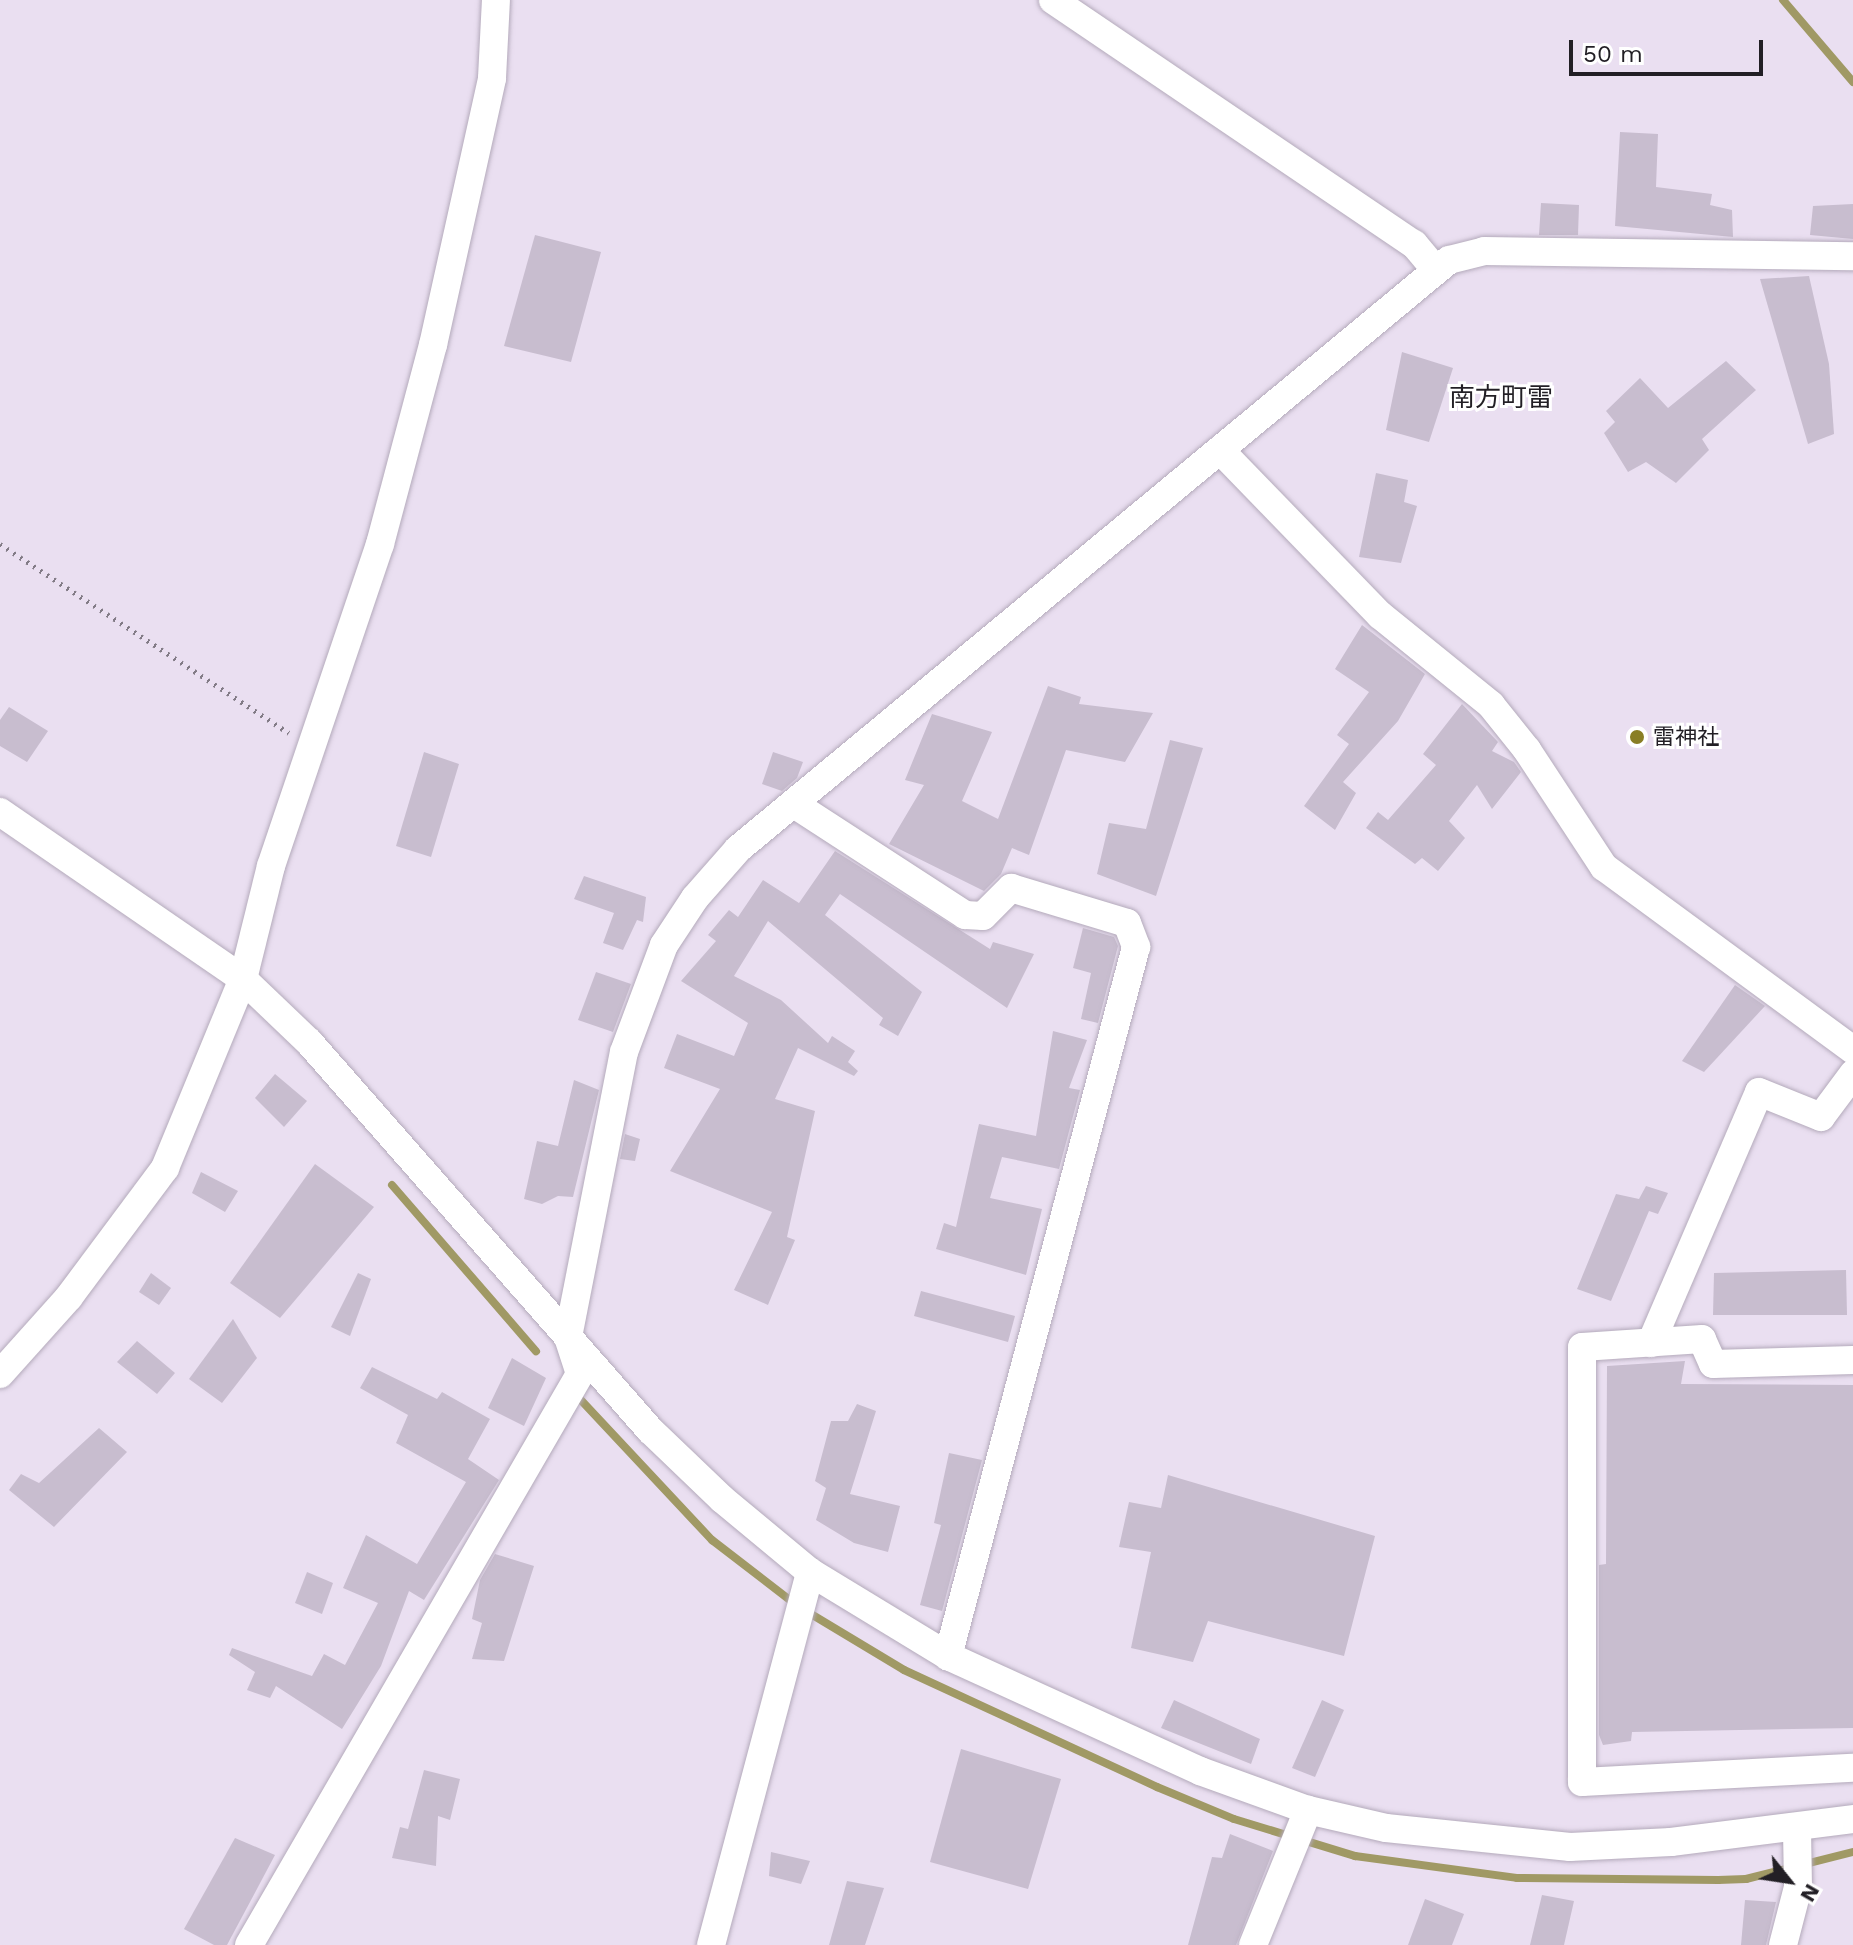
<!DOCTYPE html>
<html>
<head>
<meta charset="utf-8">
<style>
	body { margin:0 }
	#map { position:relative; width:1853px; height:1945px; overflow:hidden; background:#eadff1; font-family:"Work Sans","Noto Sans JP",sans-serif }
	div>[style] { position:absolute }
	.stream>* { height:8px; margin:-4px; padding:0 4px; transform-origin:4px; border-radius:4px; background:#a09965 }
	.building>* { inset:0; background:#c8bdcf }
	.path>* { height:5px; margin-top:-2.5px; transform-origin:0; background:repeating-linear-gradient(90deg,#827b86 0 2px,transparent 0 8px) }
	.roads { filter:drop-shadow(0 0 2px #b4aabb) drop-shadow(0 0 2px #b4aabb) }
	.minor>* { height:28px; margin:-14px; padding:0 14px; transform-origin:14px; border-radius:14px; background:#fff }
	.dots>* { width:22px; height:22px; translate:-50% -50%; box-sizing:border-box; border:4px solid #fff; border-radius:50% }
	span { translate:-50% -50%; white-space:nowrap; text-align:center; line-height:1.15; -webkit-text-stroke:6px #fff; paint-order:stroke }
	.poi-label { font-size:22px; color:#221f25 }
	.left { translate:0 -50%; text-align:left }
	.quarter-label { font-size:26px; color:#221f25 }
	.north { position:absolute; left:1749px; top:1841px; width:80px; height:80px; -webkit-text-stroke:6px #fff; paint-order:stroke; rotate:120deg; font-size:22px; font-weight:700; line-height:32px; text-align:center; color:#221f25 }
	.north::after { content:''; display:block; margin:auto; width:28px; height:36px; background:#221f25; clip-path:polygon(50% 0,100% 100%,50% 72%,0 100%) }
	.scale { position:absolute; left:1569px; top:40px; width:194px; height:36px; box-sizing:border-box; border:4px solid #221f25; border-top:0; padding-left:10px; font-size:24px; line-height:28px; white-space:nowrap; color:#221f25; -webkit-text-stroke:6px #fff; paint-order:stroke }
</style>
</head>
<body>
<div id="map">
	<div class="stream">
		<i style="left:1783px;top:0;width:108px;rotate:49.5deg"></i>
		<i style="left:392px;top:1185px;width:220px;rotate:49.1deg"></i>
		<i style="left:579px;top:1398px;width:195px;rotate:46.9deg"></i>
		<i style="left:712px;top:1540px;width:105px;rotate:37.6deg"></i>
		<i style="left:806px;top:1611px;width:114px;rotate:31deg"></i>
		<i style="left:904px;top:1670px;width:279px;rotate:24.8deg"></i>
		<i style="left:1157px;top:1787px;width:83px;rotate:22.6deg"></i>
		<i style="left:1234px;top:1819px;width:127px;rotate:17deg"></i>
		<i style="left:1355px;top:1856px;width:163px;rotate:7.7deg"></i>
		<i style="left:1517px;top:1878px;width:201px;rotate:0.6deg"></i>
		<i style="left:1718px;top:1880px;width:28px;rotate:-2deg"></i>
		<i style="left:1746px;top:1879px;width:110px;rotate:-14.2deg"></i>
	</div>
	<div class="building">
		<i style="clip-path:polygon(1620px 132px,1658px 134px,1656px 187px,1712px 194px,1710px 205px,1732px 210px,1733px 237px,1615px 226px)"></i>
		<i style="clip-path:polygon(1541px 203px,1579px 205px,1578px 235px,1539px 235px)"></i>
		<i style="clip-path:polygon(1853px 204px,1853px 239px,1810px 235px,1813px 206px)"></i>
		<i style="clip-path:polygon(535px 235px,601px 252px,571px 362px,504px 346px)"></i>
		<i style="clip-path:polygon(1809px 276px,1829px 364px,1834px 434px,1808px 444px,1760px 279px)"></i>
		<i style="clip-path:polygon(1402px 352px,1453px 368px,1429px 442px,1386px 430px)"></i>
		<i style="clip-path:polygon(1726px 361px,1756px 390px,1702px 439px,1709px 450px,1676px 483px,1646px 462px,1628px 472px,1604px 433px,1615px 422px,1606px 411px,1640px 378px,1668px 408px)"></i>
		<i style="clip-path:polygon(1376px 473px,1408px 480px,1404px 502px,1417px 506px,1401px 563px,1359px 557px)"></i>
		<i style="clip-path:polygon(1362px 625px,1425px 674px,1398px 721px,1343px 782px,1356px 793px,1335px 830px,1304px 806px,1349px 744px,1337px 735px,1369px 692px,1335px 669px)"></i>
		<i style="clip-path:polygon(1048px 686px,1081px 697px,1079px 704px,1153px 713px,1125px 762px,1066px 750px,1029px 855px,1012px 848px,1001px 874px,984px 891px,889px 844px,924px 785px,905px 780px,932px 714px,992px 732px,962px 801px,998px 819px)"></i>
		<i style="clip-path:polygon(1462px 704px,1498px 742px,1492px 751px,1514px 762px,1521px 772px,1492px 809px,1477px 785px,1449px 821px,1465px 838px,1438px 871px,1422px 858px,1415px 864px,1366px 828px,1378px 812px,1388px 820px,1436px 765px,1423px 754px)"></i>
		<i style="clip-path:polygon(9px 707px,48px 731px,27px 762px,0 746px,0 720px)"></i>
		<i style="clip-path:polygon(1170px 740px,1203px 748px,1156px 896px,1097px 874px,1109px 823px,1146px 829px)"></i>
		<i style="clip-path:polygon(424px 752px,459px 764px,431px 857px,396px 846px)"></i>
		<i style="clip-path:polygon(773px 752px,803px 762px,797px 778px,782px 791px,762px 784px)"></i>
		<i style="clip-path:polygon(835px 851px,990px 949px,993px 942px,1034px 954px,1007px 1008px,840px 894px,825px 915px,922px 992px,898px 1036px,879px 1025px,883px 1018px,768px 921px,734px 976px,781px 1000px,828px 1043px,832px 1036px,855px 1051px,848px 1062px,858px 1071px,854px 1076px,798px 1048px,775px 1099px,815px 1111px,787px 1237px,795px 1240px,768px 1305px,734px 1290px,772px 1212px,670px 1171px,720px 1089px,664px 1068px,677px 1034px,734px 1056px,748px 1023px,681px 981px,716px 941px,708px 935px,729px 910px,738px 917px,763px 880px,799px 903px)"></i>
		<i style="clip-path:polygon(584px 876px,646px 897px,643px 922px,637px 920px,623px 950px,603px 943px,614px 913px,574px 899px)"></i>
		<i style="clip-path:polygon(1083px 928px,1114px 937px,1118px 946px,1098px 1023px,1081px 1019px,1091px 973px,1073px 968px)"></i>
		<i style="clip-path:polygon(596px 972px,631px 984px,613px 1032px,578px 1020px)"></i>
		<i style="clip-path:polygon(1735px 985px,1765px 1006px,1704px 1072px,1682px 1061px)"></i>
		<i style="clip-path:polygon(1053px 1031px,1087px 1040px,1069px 1088px,1080px 1090px,1059px 1169px,1002px 1157px,990px 1198px,1042px 1209px,1026px 1275px,936px 1249px,944px 1223px,956px 1227px,979px 1124px,1036px 1136px)"></i>
		<i style="clip-path:polygon(275px 1074px,307px 1101px,284px 1127px,255px 1098px)"></i>
		<i style="clip-path:polygon(574px 1080px,599px 1090px,573px 1197px,558px 1196px,542px 1204px,524px 1199px,537px 1141px,558px 1146px)"></i>
		<i style="clip-path:polygon(625px 1134px,640px 1139px,635px 1161px,620px 1159px)"></i>
		<i style="clip-path:polygon(315px 1164px,374px 1207px,280px 1318px,230px 1283px)"></i>
		<i style="clip-path:polygon(201px 1172px,238px 1191px,225px 1212px,192px 1193px)"></i>
		<i style="clip-path:polygon(1646px 1186px,1668px 1193px,1658px 1214px,1649px 1211px,1611px 1301px,1577px 1289px,1616px 1194px,1639px 1199px)"></i>
		<i style="clip-path:polygon(1846px 1270px,1847px 1315px,1713px 1315px,1714px 1273px)"></i>
		<i style="clip-path:polygon(151px 1273px,171px 1288px,159px 1305px,139px 1292px)"></i>
		<i style="clip-path:polygon(358px 1273px,371px 1279px,350px 1336px,331px 1327px)"></i>
		<i style="clip-path:polygon(921px 1291px,1015px 1316px,1008px 1342px,914px 1316px)"></i>
		<i style="clip-path:polygon(233px 1319px,257px 1358px,222px 1403px,189px 1379px)"></i>
		<i style="clip-path:polygon(137px 1341px,175px 1373px,157px 1394px,117px 1362px)"></i>
		<i style="clip-path:polygon(512px 1358px,546px 1378px,524px 1426px,488px 1408px)"></i>
		<i style="clip-path:polygon(1685px 1361px,1681px 1384px,1853px 1385px,1853px 1728px,1632px 1732px,1631px 1741px,1603px 1745px,1599px 1735px,1599px 1565px,1606px 1564px,1607px 1366px)"></i>
		<i style="clip-path:polygon(372px 1367px,437px 1399px,442px 1392px,490px 1419px,468px 1459px,499px 1480px,424px 1600px,409px 1591px,381px 1666px,342px 1729px,276px 1686px,270px 1698px,247px 1690px,255px 1672px,229px 1655px,232px 1648px,312px 1676px,324px 1654px,345px 1665px,378px 1603px,343px 1588px,366px 1535px,417px 1564px,466px 1482px,396px 1443px,408px 1415px,360px 1388px)"></i>
		<i style="clip-path:polygon(857px 1404px,876px 1411px,850px 1494px,900px 1506px,888px 1552px,854px 1543px,816px 1520px,826px 1488px,815px 1481px,831px 1421px,848px 1421px)"></i>
		<i style="clip-path:polygon(99px 1428px,127px 1452px,54px 1527px,9px 1490px,21px 1474px,39px 1483px)"></i>
		<i style="clip-path:polygon(949px 1453px,982px 1460px,942px 1611px,920px 1605px,941px 1525px,934px 1523px)"></i>
		<i style="clip-path:polygon(1168px 1475px,1375px 1536px,1344px 1656px,1208px 1621px,1193px 1662px,1131px 1648px,1151px 1552px,1119px 1547px,1129px 1502px,1161px 1508px)"></i>
		<i style="clip-path:polygon(495px 1554px,534px 1566px,504px 1661px,472px 1659px,482px 1623px,472px 1619px,480px 1580px)"></i>
		<i style="clip-path:polygon(307px 1572px,333px 1583px,322px 1614px,295px 1603px)"></i>
		<i style="clip-path:polygon(1174px 1700px,1260px 1739px,1251px 1764px,1161px 1728px)"></i>
		<i style="clip-path:polygon(1322px 1700px,1344px 1710px,1315px 1777px,1292px 1768px)"></i>
		<i style="clip-path:polygon(961px 1749px,1061px 1779px,1028px 1889px,930px 1862px)"></i>
		<i style="clip-path:polygon(424px 1770px,460px 1779px,450px 1820px,438px 1816px,436px 1866px,392px 1858px,400px 1827px,408px 1829px)"></i>
		<i style="clip-path:polygon(1230px 1834px,1273px 1851px,1236px 1945px,1188px 1945px,1212px 1857px,1222px 1858px)"></i>
		<i style="clip-path:polygon(235px 1838px,275px 1855px,227px 1945px,214px 1945px,184px 1929px)"></i>
		<i style="clip-path:polygon(771px 1852px,810px 1861px,801px 1884px,769px 1876px)"></i>
		<i style="clip-path:polygon(847px 1881px,884px 1888px,865px 1945px,829px 1945px)"></i>
		<i style="clip-path:polygon(1542px 1895px,1574px 1901px,1564px 1945px,1530px 1945px)"></i>
		<i style="clip-path:polygon(1425px 1899px,1464px 1914px,1452px 1945px,1408px 1945px)"></i>
		<i style="clip-path:polygon(1745px 1900px,1776px 1902px,1766px 1945px,1741px 1945px)"></i>
	</div>
	<div class="path">
		<i style="left:0;top:544px;width:345px;rotate:33.2deg"></i>
	</div>
	<div class="roads">
		<div class="minor">
			<i style="left:1053px;top:0;width:436px;rotate:34.1deg"></i>
			<i style="left:1414px;top:244px;width:33px;rotate:50deg"></i>
			<i style="left:1220px;top:450px;width:230px;rotate:45.9deg"></i>
			<i style="left:1380px;top:615px;width:143px;rotate:39deg"></i>
			<i style="left:1491px;top:705px;width:58px;rotate:51.3deg"></i>
			<i style="left:1527px;top:750px;width:140px;rotate:56.7deg"></i>
			<i style="left:1604px;top:867px;width:309px;rotate:36.3deg"></i>
			<i style="left:794px;top:804px;width:204px;rotate:33deg"></i>
			<i style="left:965px;top:915px;width:18px;rotate:3deg"></i>
			<i style="left:983px;top:916px;width:40px;rotate:-45deg"></i>
			<i style="left:1011px;top:888px;width:121px;rotate:16.8deg"></i>
			<i style="left:1127px;top:923px;width:26px;rotate:69deg"></i>
			<i style="left:1136px;top:947px;width:734px;rotate:104.85deg"></i>
			<i style="left:0;top:812px;width:295px;rotate:34.5deg"></i>
			<i style="left:243px;top:979px;width:91px;rotate:43.7deg"></i>
			<i style="left:309px;top:1042px;width:517px;rotate:48.69deg"></i>
			<i style="left:650px;top:1430px;width:100px;rotate:43.8deg"></i>
			<i style="left:722px;top:1499px;width:114px;rotate:39.7deg"></i>
			<i style="left:810px;top:1572px;width:162px;rotate:31.3deg"></i>
			<i style="left:948px;top:1656px;width:277px;rotate:24.5deg"></i>
			<i style="left:1200px;top:1771px;width:115px;rotate:19.9deg"></i>
			<i style="left:1308px;top:1810px;width:80px;rotate:13deg"></i>
			<i style="left:1386px;top:1828px;width:185px;rotate:5.9deg"></i>
			<i style="left:1570px;top:1847px;width:101px;rotate:-2.8deg"></i>
			<i style="left:1671px;top:1842px;width:183px;rotate:-7.2deg"></i>
			<i style="left:1651px;top:1343px;width:273px;rotate:-66.7deg"></i>
			<i style="left:1759px;top:1092px;width:67px;rotate:22deg"></i>
			<i style="left:1821px;top:1117px;width:54px;rotate:-53.3deg"></i>
			<i style="left:1853px;top:1360px;width:140px;rotate:178.4deg"></i>
			<i style="left:1713px;top:1364px;width:27px;rotate:-114deg"></i>
			<i style="left:1702px;top:1339px;width:120px;rotate:176.2deg"></i>
			<i style="left:1582px;top:1347px;width:435px;rotate:90deg"></i>
			<i style="left:1582px;top:1782px;width:271px;rotate:-3deg"></i>
			<i style="left:0;top:1374px;width:103px;rotate:-48.1deg"></i>
			<i style="left:69px;top:1297px;width:161px;rotate:-53.3deg"></i>
			<i style="left:165px;top:1168px;width:204px;rotate:-67.6deg"></i>
			<i style="left:243px;top:979px;width:116px;rotate:-76.1deg"></i>
			<i style="left:271px;top:866px;width:340px;rotate:-71.3deg"></i>
			<i style="left:380px;top:544px;width:206px;rotate:-75.1deg"></i>
			<i style="left:433px;top:345px;width:273px;rotate:-77.5deg"></i>
			<i style="left:492px;top:78px;width:78px;rotate:-87.1deg"></i>
			<i style="left:249px;top:1945px;width:660px;rotate:-59.9deg"></i>
			<i style="left:580px;top:1374px;width:39px;rotate:-108deg"></i>
			<i style="left:568px;top:1337px;width:290px;rotate:-78.9deg"></i>
			<i style="left:624px;top:1052px;width:114px;rotate:-69.5deg"></i>
			<i style="left:664px;top:945px;width:56px;rotate:-56.6deg"></i>
			<i style="left:695px;top:898px;width:65px;rotate:-48.7deg"></i>
			<i style="left:738px;top:849px;width:923px;rotate:-39.64deg"></i>
			<i style="left:1449px;top:260px;width:36px;rotate:-14deg"></i>
			<i style="left:1484px;top:251px;width:369px;rotate:0.8deg"></i>
			<i style="left:711px;top:1945px;width:386px;rotate:-75.1deg"></i>
			<i style="left:1253px;top:1945px;width:146px;rotate:-67.8deg"></i>
			<i style="left:1783px;top:1945px;width:60px;rotate:-75.5deg"></i>
			<i style="left:1798px;top:1887px;width:60px;rotate:-91deg"></i>
		</div>
	</div>
	<div class="dots">
		<i style="left:1637px;top:737px;background:#897e25"></i>
	</div>
	<div class="poi-label">
		<span class="left" style="left:1653px;top:737px">雷神社</span>
	</div>
	<div class="quarter-label">
		<span style="left:1501px;top:398px">南方町雷</span>
	</div>
	<div class="north">N</div>
	<div class="scale">50 m</div>
</div>
</body>
</html>
